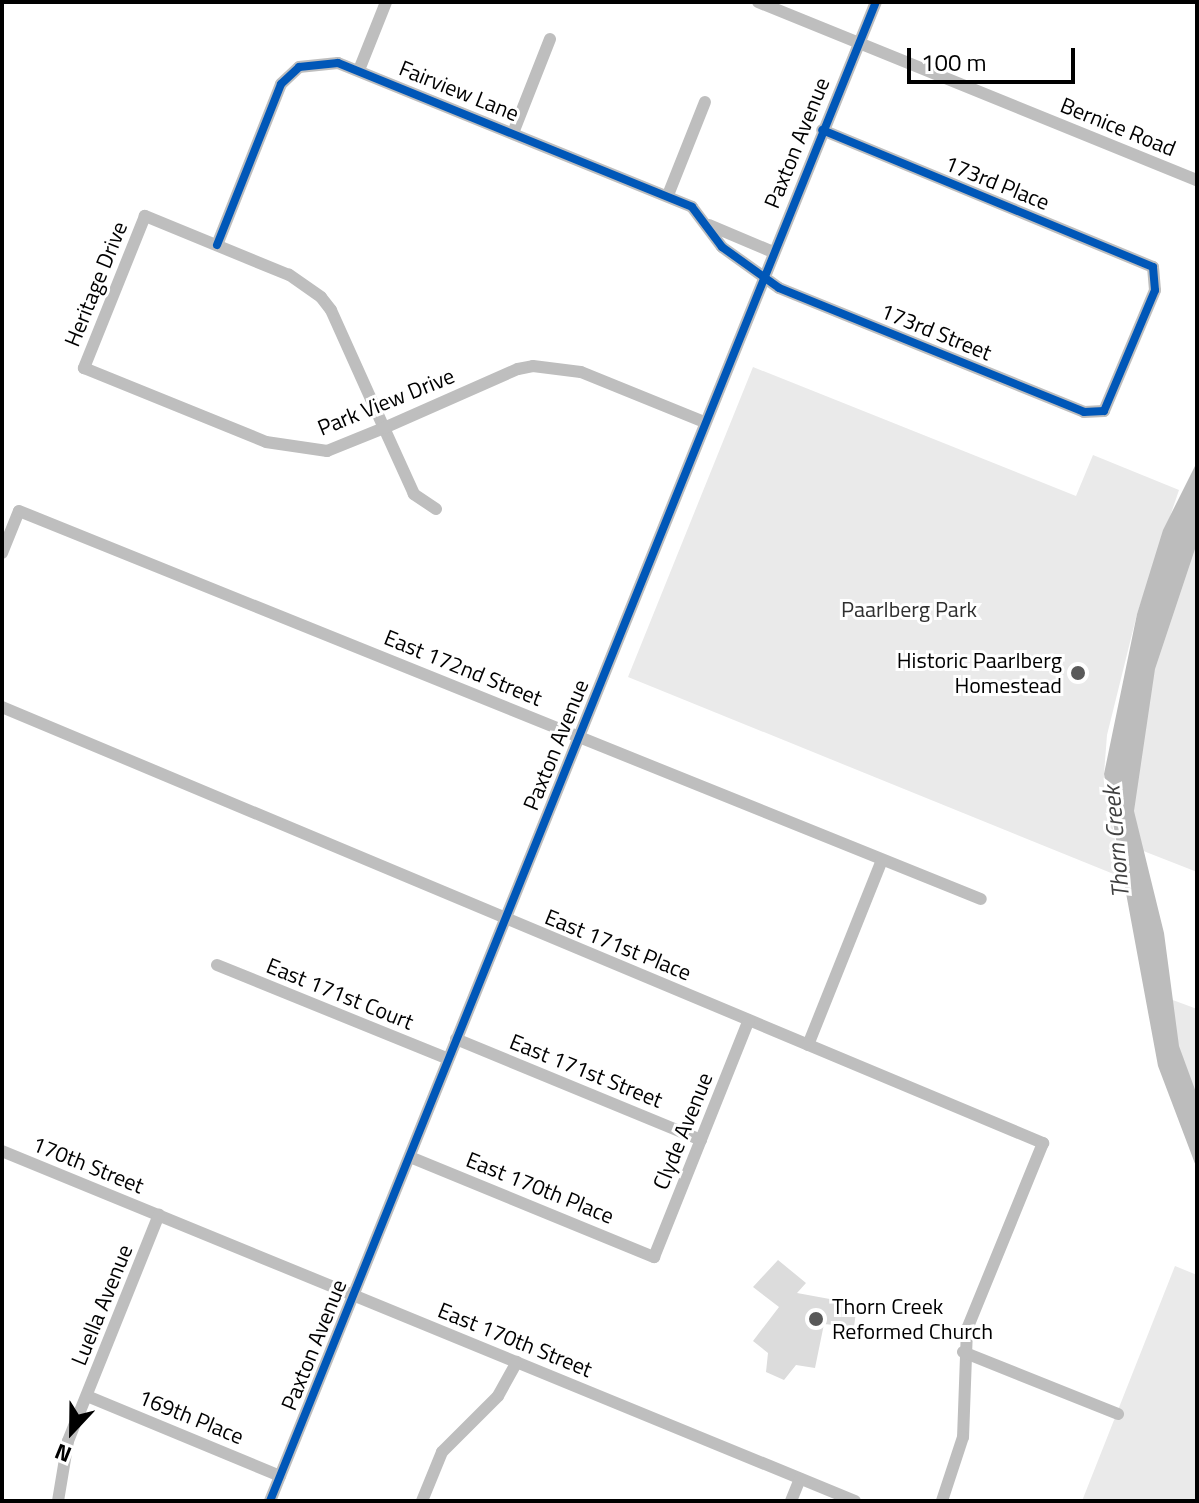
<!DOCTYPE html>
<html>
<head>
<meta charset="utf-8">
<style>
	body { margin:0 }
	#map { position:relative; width:1199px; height:1503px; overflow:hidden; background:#fff; font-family:"Titillium Web",sans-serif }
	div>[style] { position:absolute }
	.green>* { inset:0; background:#eaeaea }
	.water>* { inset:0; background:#bcbcbc }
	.building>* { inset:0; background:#dcdcdc }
	.minor>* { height:12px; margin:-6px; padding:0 6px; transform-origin:6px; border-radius:6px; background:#bebebe }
	.cycleway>* { height:8px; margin:-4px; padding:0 4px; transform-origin:4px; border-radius:4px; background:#0057b8 }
	.dots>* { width:22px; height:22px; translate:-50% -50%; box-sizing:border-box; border:4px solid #fff; border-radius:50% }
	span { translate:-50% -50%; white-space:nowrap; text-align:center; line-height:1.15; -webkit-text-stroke:6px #fff; paint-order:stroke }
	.street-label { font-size:22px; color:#000 }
	.park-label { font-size:22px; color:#2f2f2f }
	.poi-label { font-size:22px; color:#000 }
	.right { translate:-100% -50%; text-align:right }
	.left { translate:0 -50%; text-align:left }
	.water-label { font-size:24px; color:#404040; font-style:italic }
	.frame { position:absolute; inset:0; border:4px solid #000; pointer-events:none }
	.north { position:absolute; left:32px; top:1391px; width:80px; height:80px; -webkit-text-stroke:6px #fff; paint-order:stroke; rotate:202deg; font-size:22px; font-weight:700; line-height:32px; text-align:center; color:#000 }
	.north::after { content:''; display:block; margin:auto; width:28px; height:36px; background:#000; clip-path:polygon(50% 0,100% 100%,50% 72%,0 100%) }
	.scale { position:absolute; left:907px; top:48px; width:168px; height:36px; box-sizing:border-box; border:4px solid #000; border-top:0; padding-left:10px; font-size:24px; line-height:28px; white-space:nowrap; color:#000; -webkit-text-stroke:6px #fff; paint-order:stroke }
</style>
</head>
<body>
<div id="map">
	<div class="green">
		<i style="clip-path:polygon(753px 367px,1076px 496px,1093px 455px,1179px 490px,1137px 614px,1107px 735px,1104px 774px,1121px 877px,628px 677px)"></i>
		<i style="clip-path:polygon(1197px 500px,1197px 872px,1123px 843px,1116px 809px)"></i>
		<i style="clip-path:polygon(1162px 996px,1197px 1009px,1197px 1123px)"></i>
		<i style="clip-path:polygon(1175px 1266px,1197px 1275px,1197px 1501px,1082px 1501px)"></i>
	</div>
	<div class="water">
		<i style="clip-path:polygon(1197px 462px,1197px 543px,1155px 669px,1134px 811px,1164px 933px,1179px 1046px,1197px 1095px,1197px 1169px,1158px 1066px,1104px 774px,1137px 614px,1163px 530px)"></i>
	</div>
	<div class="building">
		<i style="clip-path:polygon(778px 1260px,806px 1283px,797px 1293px,857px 1304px,854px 1327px,824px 1324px,815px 1368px,796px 1365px,784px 1380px,766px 1372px,768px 1353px,753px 1341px,779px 1307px,753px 1287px)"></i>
	</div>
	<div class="minor">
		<i style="left:758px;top:2px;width:474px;rotate:22.1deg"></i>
		<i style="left:359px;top:70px;width:73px;rotate:-68.3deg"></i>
		<i style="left:513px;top:133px;width:101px;rotate:-68.5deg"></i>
		<i style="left:668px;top:195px;width:100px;rotate:-68.3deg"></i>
		<i style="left:709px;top:225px;width:69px;rotate:22.9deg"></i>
		<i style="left:217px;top:245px;width:173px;rotate:-68.3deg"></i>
		<i style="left:281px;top:84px;width:25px;rotate:-43deg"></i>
		<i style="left:299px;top:67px;width:39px;rotate:-6deg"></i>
		<i style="left:338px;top:63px;width:382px;rotate:22.1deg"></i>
		<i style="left:692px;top:207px;width:50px;rotate:53.1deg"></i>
		<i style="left:722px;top:247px;width:70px;rotate:35.7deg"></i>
		<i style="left:779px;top:288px;width:329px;rotate:22.1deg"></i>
		<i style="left:1084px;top:412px;width:20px;rotate:-3deg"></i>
		<i style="left:1104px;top:411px;width:131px;rotate:-67.1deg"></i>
		<i style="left:1155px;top:290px;width:23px;rotate:-95deg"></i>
		<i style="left:1153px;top:267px;width:358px;rotate:-157.5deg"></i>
		<i style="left:436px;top:509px;width:27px;rotate:-146deg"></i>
		<i style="left:414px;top:494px;width:72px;rotate:-114.4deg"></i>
		<i style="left:384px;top:428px;width:129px;rotate:-114.2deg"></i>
		<i style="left:331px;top:310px;width:16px;rotate:-128deg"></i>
		<i style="left:321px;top:297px;width:39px;rotate:-145deg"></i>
		<i style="left:289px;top:275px;width:156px;rotate:-157.7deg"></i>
		<i style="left:145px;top:216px;width:164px;rotate:111.9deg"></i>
		<i style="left:84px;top:368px;width:196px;rotate:22.1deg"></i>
		<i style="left:266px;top:442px;width:62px;rotate:8.4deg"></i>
		<i style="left:327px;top:451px;width:61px;rotate:-22deg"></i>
		<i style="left:384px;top:428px;width:146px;rotate:-23.8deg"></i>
		<i style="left:518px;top:369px;width:15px;rotate:-11deg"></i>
		<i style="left:533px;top:366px;width:48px;rotate:7.1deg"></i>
		<i style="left:581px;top:372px;width:133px;rotate:22.1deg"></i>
		<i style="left:2px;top:553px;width:45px;rotate:-68deg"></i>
		<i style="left:19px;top:511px;width:1037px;rotate:21.97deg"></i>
		<i style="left:2px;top:707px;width:1129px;rotate:22.73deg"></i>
		<i style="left:1043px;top:1143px;width:201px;rotate:112.2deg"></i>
		<i style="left:967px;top:1329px;width:108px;rotate:92.1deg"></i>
		<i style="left:963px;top:1437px;width:67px;rotate:108.2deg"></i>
		<i style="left:217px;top:965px;width:249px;rotate:22.1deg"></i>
		<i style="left:456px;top:1039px;width:265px;rotate:22.4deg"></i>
		<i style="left:808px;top:1045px;width:199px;rotate:-68.2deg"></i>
		<i style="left:2px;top:1151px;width:922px;rotate:22.31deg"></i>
		<i style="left:410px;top:1157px;width:264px;rotate:22.3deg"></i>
		<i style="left:654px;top:1257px;width:255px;rotate:-68.2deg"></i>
		<i style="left:963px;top:1352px;width:167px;rotate:21.8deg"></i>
		<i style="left:87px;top:1396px;width:209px;rotate:22.5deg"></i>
		<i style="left:58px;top:1501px;width:61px;rotate:-80.5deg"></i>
		<i style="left:68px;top:1441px;width:244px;rotate:-68.1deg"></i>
		<i style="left:270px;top:1501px;width:1617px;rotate:-67.99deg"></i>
		<i style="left:422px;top:1501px;width:53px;rotate:-67.8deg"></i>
		<i style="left:442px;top:1452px;width:79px;rotate:-45deg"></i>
		<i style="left:498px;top:1396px;width:39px;rotate:-61deg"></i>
		<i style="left:791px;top:1501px;width:24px;rotate:-68deg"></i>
	</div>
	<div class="cycleway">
		<i style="left:217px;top:245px;width:173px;rotate:-68.3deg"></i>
		<i style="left:281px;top:84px;width:25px;rotate:-43deg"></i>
		<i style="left:299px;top:67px;width:39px;rotate:-6deg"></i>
		<i style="left:338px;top:63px;width:382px;rotate:22.1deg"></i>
		<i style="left:692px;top:207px;width:50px;rotate:53.1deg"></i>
		<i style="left:722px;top:247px;width:70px;rotate:35.7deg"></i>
		<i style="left:779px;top:288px;width:329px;rotate:22.1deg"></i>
		<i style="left:1084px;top:412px;width:20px;rotate:-3deg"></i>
		<i style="left:1104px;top:411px;width:131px;rotate:-67.1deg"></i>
		<i style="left:1155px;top:290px;width:23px;rotate:-95deg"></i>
		<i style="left:1153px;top:267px;width:358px;rotate:-157.5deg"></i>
		<i style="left:270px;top:1501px;width:1617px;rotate:-67.99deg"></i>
	</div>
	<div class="dots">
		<i style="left:1078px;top:673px;background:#595959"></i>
		<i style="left:816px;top:1319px;background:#595959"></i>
	</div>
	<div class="street-label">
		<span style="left:459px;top:91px;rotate:22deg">Fairview Lane</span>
		<span style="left:1118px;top:127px;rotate:22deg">Bernice Road</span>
		<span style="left:797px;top:143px;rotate:-68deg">Paxton Avenue</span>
		<span style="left:997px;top:183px;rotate:22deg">173rd Place</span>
		<span style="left:96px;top:284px;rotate:-68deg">Heritage Drive</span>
		<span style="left:936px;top:332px;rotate:22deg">173rd Street</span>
		<span style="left:386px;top:402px;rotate:-22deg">Park View Drive</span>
		<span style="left:463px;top:668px;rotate:22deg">East 172nd Street</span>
		<span style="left:556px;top:745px;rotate:-68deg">Paxton Avenue</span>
		<span style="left:618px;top:945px;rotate:22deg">East 171st Place</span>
		<span style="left:340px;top:994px;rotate:22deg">East 171st Court</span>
		<span style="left:586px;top:1071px;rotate:22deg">East 171st Street</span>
		<span style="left:683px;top:1131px;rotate:-68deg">Clyde Avenue</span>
		<span style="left:88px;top:1165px;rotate:22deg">170th Street</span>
		<span style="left:540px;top:1188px;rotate:22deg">East 170th Place</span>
		<span style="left:102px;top:1305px;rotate:-68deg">Luella Avenue</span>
		<span style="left:515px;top:1340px;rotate:22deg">East 170th Street</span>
		<span style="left:314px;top:1345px;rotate:-68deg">Paxton Avenue</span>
		<span style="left:191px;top:1417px;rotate:22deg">169th Place</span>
	</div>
	<div class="park-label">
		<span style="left:909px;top:610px">Paarlberg Park</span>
	</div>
	<div class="poi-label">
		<span class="right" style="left:1062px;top:673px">Historic Paarlberg<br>Homestead</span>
		<span class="left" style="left:832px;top:1319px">Thorn Creek<br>Reformed Church</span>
	</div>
	<div class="water-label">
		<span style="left:1116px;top:842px;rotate:-95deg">Thorn Creek</span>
	</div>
	<div class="frame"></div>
	<div class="north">N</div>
	<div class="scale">100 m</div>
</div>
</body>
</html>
